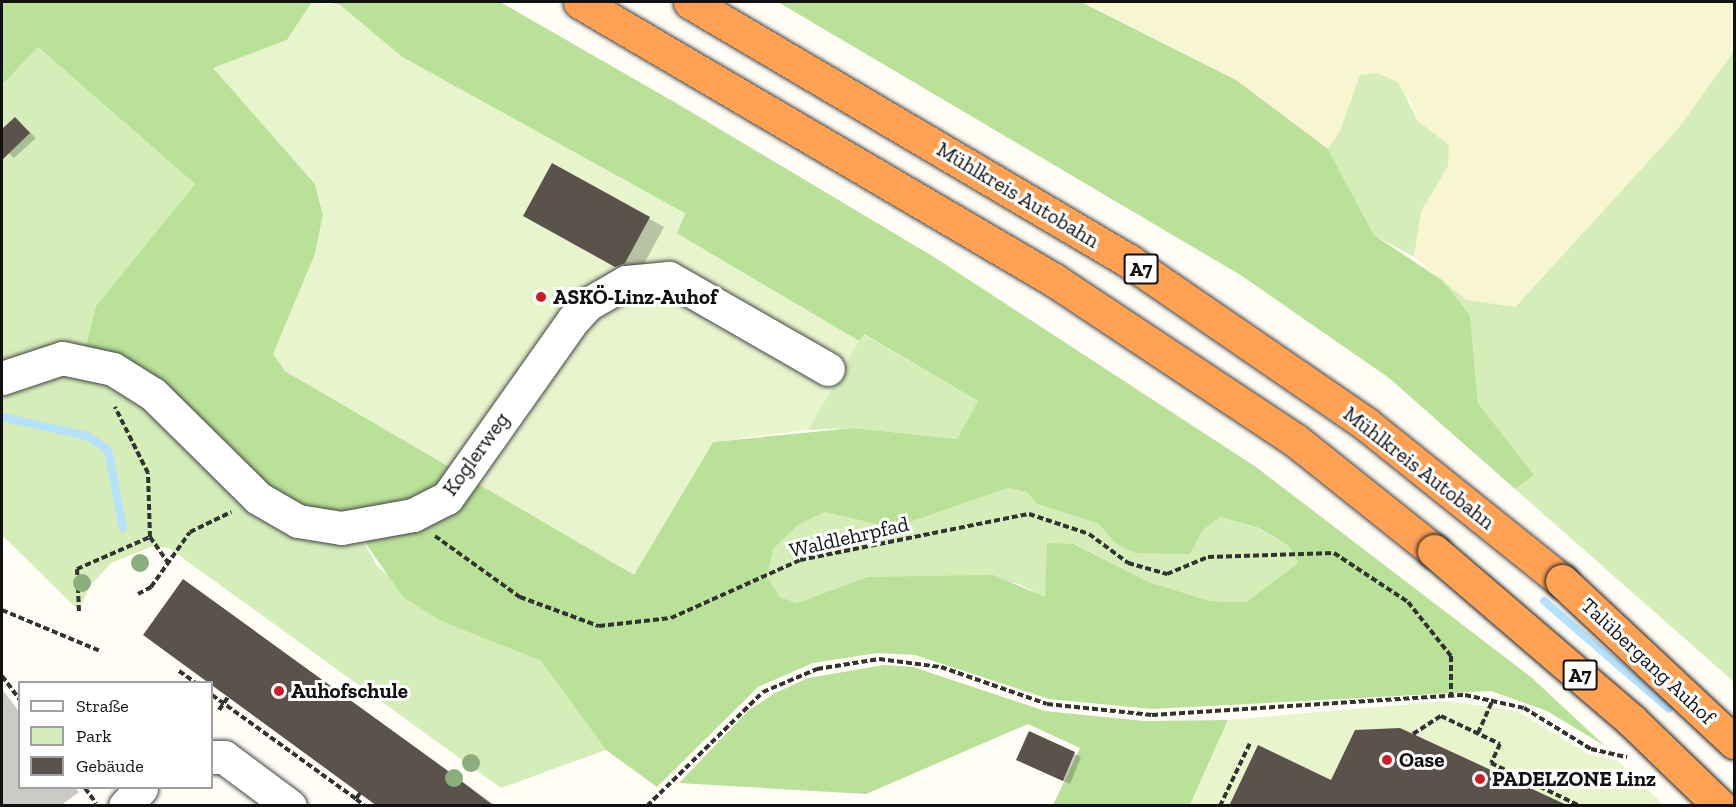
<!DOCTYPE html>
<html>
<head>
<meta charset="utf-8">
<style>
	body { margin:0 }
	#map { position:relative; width:1736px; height:807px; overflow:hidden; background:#fffdf5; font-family:"Zilla Slab",serif }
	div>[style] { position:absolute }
	.farmland>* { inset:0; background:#f8f5d1 }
	.green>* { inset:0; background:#d5eeb9 }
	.forest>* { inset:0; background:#b9e197 }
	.pitch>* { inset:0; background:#e7f4cc }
	.shadow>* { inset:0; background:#0003 }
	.stream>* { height:8px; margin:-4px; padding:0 4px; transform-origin:4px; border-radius:4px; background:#b4e1fb }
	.building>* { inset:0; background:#5b524c }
	.path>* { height:4px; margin-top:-2px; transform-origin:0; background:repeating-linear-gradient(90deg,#333 0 6px,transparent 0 9px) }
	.roads { filter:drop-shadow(0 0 2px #444) drop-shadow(0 0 2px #444) }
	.minor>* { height:33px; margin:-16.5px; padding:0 16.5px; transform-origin:16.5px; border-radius:16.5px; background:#fff }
	.highway>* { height:33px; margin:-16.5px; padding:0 16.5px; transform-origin:16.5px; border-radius:16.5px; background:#ffa153 }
	.bridges { filter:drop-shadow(0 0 2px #222) drop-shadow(0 0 2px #222) }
	.highway-bridge>* { height:33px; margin:-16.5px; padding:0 16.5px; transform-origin:16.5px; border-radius:16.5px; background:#ffa153 }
	.trees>* { width:18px; height:18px; margin:-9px; border-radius:50%; background:#8baf7c }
	.dots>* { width:16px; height:16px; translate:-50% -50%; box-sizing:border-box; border:3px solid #fff; border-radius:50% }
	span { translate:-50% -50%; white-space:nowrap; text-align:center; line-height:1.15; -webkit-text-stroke:6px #fff; paint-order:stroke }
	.shield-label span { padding:2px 4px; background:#fff; border:2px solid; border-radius:4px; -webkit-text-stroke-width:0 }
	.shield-label { font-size:20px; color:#111; font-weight:700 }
	.street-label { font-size:21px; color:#111 }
	.poi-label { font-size:21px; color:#111; font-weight:700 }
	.left { translate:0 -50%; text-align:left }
	.frame { position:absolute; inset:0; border:3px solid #111; pointer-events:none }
	.legend { position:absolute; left:18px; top:681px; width:195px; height:108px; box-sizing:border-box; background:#fff; border:2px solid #a0a0a0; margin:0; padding:8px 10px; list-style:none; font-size:18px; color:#111 }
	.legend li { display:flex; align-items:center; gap:12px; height:30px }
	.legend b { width:30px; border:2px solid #a0a0a0 }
</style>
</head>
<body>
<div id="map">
	<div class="farmland">
		<i style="clip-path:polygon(1081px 2px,1734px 2px,1734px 51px,1677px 130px,1514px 307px,1489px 308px,1466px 300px,1414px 257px,1421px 212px,1448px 166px,1449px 146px,1418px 121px,1411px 101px,1360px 75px,1340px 131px,1328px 149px,1236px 80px)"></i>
	</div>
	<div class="green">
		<i style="clip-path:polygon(38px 47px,195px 184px,96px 306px,85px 349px,2px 368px,2px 85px)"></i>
		<i style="clip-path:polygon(1734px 51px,1734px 682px,1515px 489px,1533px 474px,1478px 403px,1470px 315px,1442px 280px,1466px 300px,1515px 307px,1677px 130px)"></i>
		<i style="clip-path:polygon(1377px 73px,1398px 82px,1418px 121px,1449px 145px,1448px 166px,1421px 212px,1414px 257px,1374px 235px,1328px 149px,1340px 131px,1360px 75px)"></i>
		<i style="clip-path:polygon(863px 334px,978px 401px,957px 439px,853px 428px,808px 430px)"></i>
		<i style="clip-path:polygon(88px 369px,360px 535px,377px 566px,443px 622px,541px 661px,606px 750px,501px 788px,169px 548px,153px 546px,111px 563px,89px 587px,79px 611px,2px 535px,2px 388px)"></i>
		<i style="clip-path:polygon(1008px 488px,1027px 492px,1037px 504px,1099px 524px,1115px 543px,1190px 554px,1203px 530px,1219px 517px,1258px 528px,1289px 546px,1298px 563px,1246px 602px,1210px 601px,1149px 582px,1075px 544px,1047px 544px,1046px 598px,1016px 583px,867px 577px,797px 603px,780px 597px,767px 577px,773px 549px,798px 525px,825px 512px,893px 528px)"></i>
	</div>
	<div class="forest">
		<i style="clip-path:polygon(2px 2px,312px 2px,287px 40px,214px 68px,315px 184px,323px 215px,315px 254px,274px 354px,285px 371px,459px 472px,399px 513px,296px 514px,85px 349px,96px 306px,195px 184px,38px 47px,2px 85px)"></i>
		<i style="clip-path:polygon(evenodd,326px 2px,500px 2px,676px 103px,934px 257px,1256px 467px,1531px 677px,1605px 746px,1547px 711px,1491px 691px,1152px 709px,1049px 699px,915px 655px,877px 653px,813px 663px,758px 687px,657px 787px,606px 750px,541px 661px,443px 622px,403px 597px,360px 535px,470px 479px,634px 574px,713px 442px,853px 428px,957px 439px,978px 401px,864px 334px,859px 341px,676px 233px,685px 214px,402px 57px,340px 5px,326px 2px,1008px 488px,1027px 492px,1037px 504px,1099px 524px,1115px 543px,1135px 553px,1190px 554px,1203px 530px,1220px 517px,1259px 528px,1289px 546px,1298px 563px,1246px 602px,1210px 601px,1149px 582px,1074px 544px,1047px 543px,1045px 597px,993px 575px,867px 577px,797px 603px,780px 597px,767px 577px,773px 549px,798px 525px,825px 512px,893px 528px,1008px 488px)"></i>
		<i style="clip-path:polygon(778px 2px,1081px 2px,1236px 80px,1328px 149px,1374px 235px,1442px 280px,1470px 315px,1478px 403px,1534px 475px,1515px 489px,1389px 378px,1242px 276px)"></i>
		<i style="clip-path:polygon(884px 665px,913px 667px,1045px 711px,1144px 721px,1228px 720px,1190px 805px,1053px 805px,1080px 748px,1028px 724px,866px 794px,679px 783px,748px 711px,775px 693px,808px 678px)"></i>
	</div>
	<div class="pitch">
		<i style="clip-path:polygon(312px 2px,340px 5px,402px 57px,685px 213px,677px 234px,859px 341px,808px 430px,713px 442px,634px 575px,285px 371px,273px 354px,315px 254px,323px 215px,315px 184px,213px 68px,287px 40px)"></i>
		<i style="clip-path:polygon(1447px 701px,1517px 711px,1590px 755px,1618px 761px,1664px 805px,1190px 806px,1228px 720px)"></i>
	</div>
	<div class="shadow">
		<i style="clip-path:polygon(15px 118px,36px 138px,14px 158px,2px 147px,2px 131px)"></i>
		<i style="clip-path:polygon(552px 165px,664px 227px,640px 271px,631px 274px,539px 224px)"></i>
		<i style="clip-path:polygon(183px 581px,201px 592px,496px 806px,380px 806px)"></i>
		<i style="clip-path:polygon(2px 689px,20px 713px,20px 788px,75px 788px,79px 792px,60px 806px,2px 806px)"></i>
		<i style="clip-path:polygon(1030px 733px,1081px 757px,1070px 784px,1025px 764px)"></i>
	</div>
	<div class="stream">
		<i style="left:2px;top:417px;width:87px;rotate:12.6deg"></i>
		<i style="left:87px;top:436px;width:25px;rotate:34deg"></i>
		<i style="left:108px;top:450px;width:79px;rotate:79.1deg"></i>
		<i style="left:1544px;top:601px;width:165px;rotate:40.8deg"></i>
	</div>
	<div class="building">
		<i style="clip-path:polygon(15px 117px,30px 133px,2px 160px,2px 129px)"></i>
		<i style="clip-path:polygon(552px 163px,650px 217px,625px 263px,615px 267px,523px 216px)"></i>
		<i style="clip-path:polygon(183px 579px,444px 768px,494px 806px,377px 806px,228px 697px,143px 635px)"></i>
		<i style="clip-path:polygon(1400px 728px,1569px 806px,1229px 806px,1258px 745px,1331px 780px,1355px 730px)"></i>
		<i style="clip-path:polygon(1029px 731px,1075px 752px,1063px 781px,1016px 760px)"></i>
	</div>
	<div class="path">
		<i style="left:435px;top:536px;width:105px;rotate:35.7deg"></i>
		<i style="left:520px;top:597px;width:84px;rotate:20.2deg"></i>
		<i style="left:599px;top:626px;width:72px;rotate:-6.3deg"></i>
		<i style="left:671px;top:618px;width:141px;rotate:-24.2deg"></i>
		<i style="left:800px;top:560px;width:234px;rotate:-11.4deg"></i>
		<i style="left:1029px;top:514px;width:63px;rotate:18.4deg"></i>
		<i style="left:1089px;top:534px;width:49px;rotate:36.6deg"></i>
		<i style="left:1128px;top:563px;width:41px;rotate:15.8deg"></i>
		<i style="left:1167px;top:574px;width:44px;rotate:-22.5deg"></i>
		<i style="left:1208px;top:557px;width:126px;rotate:-1.8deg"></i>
		<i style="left:1334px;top:553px;width:89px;rotate:33.5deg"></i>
		<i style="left:1408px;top:602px;width:69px;rotate:51.5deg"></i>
		<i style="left:1451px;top:656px;width:40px;rotate:90deg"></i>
		<i style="left:150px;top:537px;width:32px;rotate:55deg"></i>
		<i style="left:138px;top:594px;width:15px;rotate:-28deg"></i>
		<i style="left:151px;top:587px;width:67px;rotate:-54.7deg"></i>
		<i style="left:190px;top:532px;width:46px;rotate:-26deg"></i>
		<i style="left:2px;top:610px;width:106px;rotate:22.7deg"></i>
		<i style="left:79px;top:611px;width:42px;rotate:-92.7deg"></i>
		<i style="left:77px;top:569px;width:80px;rotate:-23.7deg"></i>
		<i style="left:150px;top:537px;width:64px;rotate:-91.8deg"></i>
		<i style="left:148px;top:473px;width:74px;rotate:-116.6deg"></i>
		<i style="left:179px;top:671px;width:19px;rotate:35deg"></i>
		<i style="left:2px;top:676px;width:30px;rotate:53deg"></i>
		<i style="left:212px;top:695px;width:178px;rotate:35.8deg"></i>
		<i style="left:219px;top:710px;width:16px;rotate:-55deg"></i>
		<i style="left:1478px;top:733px;width:37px;rotate:-66deg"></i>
		<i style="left:1413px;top:734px;width:33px;rotate:-33deg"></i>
		<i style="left:1441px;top:716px;width:65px;rotate:25.4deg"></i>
		<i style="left:1500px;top:744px;width:21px;rotate:115deg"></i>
		<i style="left:1491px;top:763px;width:99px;rotate:25.8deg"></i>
		<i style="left:85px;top:788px;width:19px;rotate:54deg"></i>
		<i style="left:360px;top:793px;width:7px;rotate:124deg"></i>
		<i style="left:356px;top:799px;width:11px;rotate:38deg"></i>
		<i style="left:647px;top:806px;width:163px;rotate:-44.5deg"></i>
		<i style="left:763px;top:692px;width:59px;rotate:-23.1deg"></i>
		<i style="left:817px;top:669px;width:63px;rotate:-9.2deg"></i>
		<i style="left:879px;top:659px;width:63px;rotate:7.4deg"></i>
		<i style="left:941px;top:667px;width:112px;rotate:19.2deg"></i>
		<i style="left:1047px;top:704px;width:106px;rotate:6deg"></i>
		<i style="left:1152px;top:715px;width:314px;rotate:-3.7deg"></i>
		<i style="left:1465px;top:695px;width:60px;rotate:12.4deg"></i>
		<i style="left:1524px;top:708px;width:79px;rotate:31.5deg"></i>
		<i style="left:1591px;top:749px;width:37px;rotate:13deg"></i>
		<i style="left:1220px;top:806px;width:70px;rotate:-64.5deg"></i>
	</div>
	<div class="roads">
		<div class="minor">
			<i style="left:2px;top:378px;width:63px;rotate:-18.4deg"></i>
			<i style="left:62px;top:358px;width:52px;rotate:12.2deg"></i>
			<i style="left:113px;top:369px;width:47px;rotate:32deg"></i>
			<i style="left:153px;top:394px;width:148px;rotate:44.7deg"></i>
			<i style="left:258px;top:498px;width:46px;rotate:29.9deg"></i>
			<i style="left:298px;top:521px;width:44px;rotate:9.2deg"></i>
			<i style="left:341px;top:528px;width:73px;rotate:-10.2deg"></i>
			<i style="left:413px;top:515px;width:38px;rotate:-27deg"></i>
			<i style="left:447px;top:498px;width:218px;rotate:-54.7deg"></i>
			<i style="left:573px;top:320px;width:22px;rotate:-47deg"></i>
			<i style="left:588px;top:304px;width:44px;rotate:-30.1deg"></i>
			<i style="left:626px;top:282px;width:43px;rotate:-5.3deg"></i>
			<i style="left:669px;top:278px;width:183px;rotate:29.8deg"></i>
			<i style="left:212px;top:757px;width:12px"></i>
			<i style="left:224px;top:757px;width:82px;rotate:36.6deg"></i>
			<i style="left:125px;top:806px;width:24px;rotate:-48deg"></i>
		</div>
		<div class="highway">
			<i style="left:580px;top:2px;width:550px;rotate:30.39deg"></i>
			<i style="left:1054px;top:280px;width:289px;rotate:33.6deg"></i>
			<i style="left:1295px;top:440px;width:178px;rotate:38.6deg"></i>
			<i style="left:690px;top:2px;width:510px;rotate:30.54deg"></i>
			<i style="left:1129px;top:261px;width:288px;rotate:34.5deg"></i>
			<i style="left:1366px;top:424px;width:251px;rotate:38.7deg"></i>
		</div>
	</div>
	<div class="bridges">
		<div class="highway-bridge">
			<i style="left:1434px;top:551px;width:260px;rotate:40.6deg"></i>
			<i style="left:1631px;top:720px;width:124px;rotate:44deg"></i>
			<i style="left:1562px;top:581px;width:236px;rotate:43.1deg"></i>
		</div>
	</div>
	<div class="trees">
		<i style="left:140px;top:563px"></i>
		<i style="left:82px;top:583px"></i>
		<i style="left:471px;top:763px"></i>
		<i style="left:454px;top:778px"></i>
	</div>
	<div class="dots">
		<i style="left:541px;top:297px;background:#cf1b24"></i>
		<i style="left:279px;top:691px;background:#cf1b24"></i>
		<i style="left:1387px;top:760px;background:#cf1b24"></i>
		<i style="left:1480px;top:779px;background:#cf1b24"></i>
	</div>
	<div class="shield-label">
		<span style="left:1141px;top:269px">A7</span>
		<span style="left:1580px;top:675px">A7</span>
	</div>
	<div class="street-label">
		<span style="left:1018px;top:195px;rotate:31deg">Mühlkreis Autobahn</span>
		<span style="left:476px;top:454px;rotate:-54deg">Koglerweg</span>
		<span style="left:1419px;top:468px;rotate:38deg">Mühlkreis Autobahn</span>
		<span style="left:849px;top:537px;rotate:-13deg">Waldlehrpfad</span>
		<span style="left:1648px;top:661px;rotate:43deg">Talübergang Auhof</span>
	</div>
	<div class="poi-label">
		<span class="left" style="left:553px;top:297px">ASKÖ-Linz-Auhof</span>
		<span class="left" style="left:291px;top:691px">Auhofschule</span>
		<span class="left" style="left:1399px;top:760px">Oase</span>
		<span class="left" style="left:1492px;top:779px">PADELZONE Linz</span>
	</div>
	<div class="frame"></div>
	<ul class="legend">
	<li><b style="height:8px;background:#fff"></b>Straße</li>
	<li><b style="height:16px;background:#d5eeb9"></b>Park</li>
	<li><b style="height:16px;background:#5b524c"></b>Gebäude</li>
	</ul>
</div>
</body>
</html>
